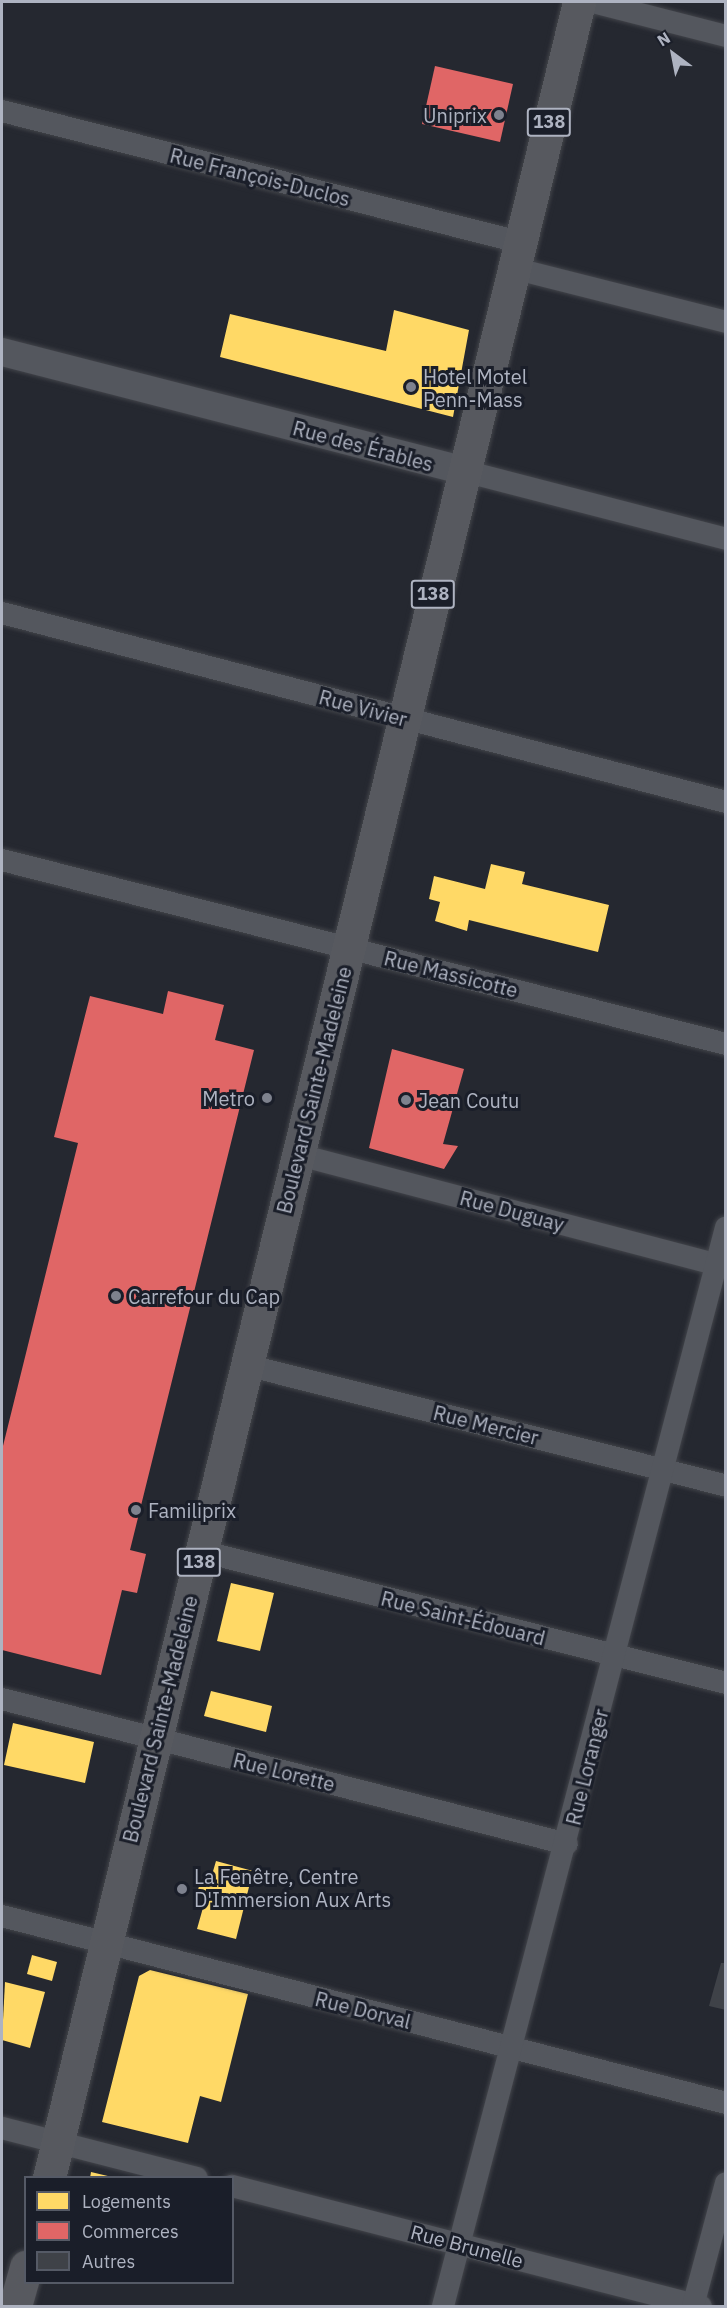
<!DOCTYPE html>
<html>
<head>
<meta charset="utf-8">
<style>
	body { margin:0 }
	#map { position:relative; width:727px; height:2308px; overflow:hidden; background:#252830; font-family:"IBM Plex Sans",sans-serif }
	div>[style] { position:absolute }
	.homes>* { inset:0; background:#ffd966 }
	.shops>* { inset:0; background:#e06666 }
	.building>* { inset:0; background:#3f4248 }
	.roads { filter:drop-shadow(0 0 2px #42444a) drop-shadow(0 0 2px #42444a) }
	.minor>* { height:22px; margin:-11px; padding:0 11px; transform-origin:11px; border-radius:11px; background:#54575e }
	.tertiary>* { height:28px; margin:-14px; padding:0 14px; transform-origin:14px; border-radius:14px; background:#54575e }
	.primary>* { height:33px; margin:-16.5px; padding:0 16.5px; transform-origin:16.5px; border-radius:16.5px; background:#57595f }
	.dots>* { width:16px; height:16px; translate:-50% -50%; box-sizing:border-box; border:3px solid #1a1e29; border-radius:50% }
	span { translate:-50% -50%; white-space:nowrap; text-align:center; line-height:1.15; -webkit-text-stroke:6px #1a1e29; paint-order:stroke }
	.shield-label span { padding:2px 4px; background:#1a1e29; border:2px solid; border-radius:4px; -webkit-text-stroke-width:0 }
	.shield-label { font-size:18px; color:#aeb3c1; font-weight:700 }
	.poi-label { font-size:20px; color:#aeb3c1 }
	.right { translate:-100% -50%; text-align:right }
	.left { translate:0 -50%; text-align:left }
	.street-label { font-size:20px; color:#aeb3c1 }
	.frame { position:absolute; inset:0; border:3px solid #aeb3c1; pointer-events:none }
	.legend { position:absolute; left:24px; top:2176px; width:210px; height:108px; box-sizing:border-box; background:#1a1e29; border:2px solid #555a66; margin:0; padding:8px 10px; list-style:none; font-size:18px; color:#aeb3c1 }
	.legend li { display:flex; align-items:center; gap:12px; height:30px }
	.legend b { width:30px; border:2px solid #555a66 }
	.north { position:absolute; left:643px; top:24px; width:60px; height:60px; -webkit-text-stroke:4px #1a1e29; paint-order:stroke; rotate:328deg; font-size:16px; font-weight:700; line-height:24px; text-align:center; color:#aeb3c1 }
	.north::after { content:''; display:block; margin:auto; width:21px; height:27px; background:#aeb3c1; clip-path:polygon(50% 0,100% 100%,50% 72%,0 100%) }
</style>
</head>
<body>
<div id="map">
	<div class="homes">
		<i style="clip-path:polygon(394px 310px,469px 330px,453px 417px,220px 357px,230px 314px,386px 351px)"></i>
		<i style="clip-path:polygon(491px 864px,525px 872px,522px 884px,609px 905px,598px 952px,469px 920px,467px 931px,435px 921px,440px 902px,429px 899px,434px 876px,485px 889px)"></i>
		<i style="clip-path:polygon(231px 1583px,274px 1593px,260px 1651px,217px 1641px)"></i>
		<i style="clip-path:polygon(211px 1691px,272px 1706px,266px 1732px,204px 1716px)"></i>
		<i style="clip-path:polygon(13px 1723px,94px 1742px,85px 1783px,4px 1765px)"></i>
		<i style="clip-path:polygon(216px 1861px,253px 1871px,236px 1939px,197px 1929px,206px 1897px,197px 1894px,200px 1882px,209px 1885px)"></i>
		<i style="clip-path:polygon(32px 1955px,57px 1962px,52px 1981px,27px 1974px)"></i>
		<i style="clip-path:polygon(150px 1970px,248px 1994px,221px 2102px,200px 2096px,188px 2143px,102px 2122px,139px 1976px)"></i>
		<i style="clip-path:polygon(5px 1982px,45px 1992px,30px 2048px,2px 2040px)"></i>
		<i style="clip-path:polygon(91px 2172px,112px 2177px,112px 2178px,90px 2178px)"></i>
	</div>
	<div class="shops">
		<i style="clip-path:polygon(435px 66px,513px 84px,500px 142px,422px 124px)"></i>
		<i style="clip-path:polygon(168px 991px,224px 1005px,215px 1040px,254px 1050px,130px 1550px,146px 1554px,137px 1593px,122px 1590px,101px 1675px,2px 1650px,2px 1450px,78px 1143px,54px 1137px,90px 996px,163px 1014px)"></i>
		<i style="clip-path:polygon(392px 1049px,464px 1069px,443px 1144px,458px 1146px,444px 1169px,369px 1148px)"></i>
	</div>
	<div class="building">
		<i style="clip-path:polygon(721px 1963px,726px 1963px,726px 2010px,709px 2006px)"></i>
	</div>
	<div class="roads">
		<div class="minor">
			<i style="left:593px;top:2px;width:137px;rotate:14.3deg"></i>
			<i style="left:2px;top:111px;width:533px;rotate:14.22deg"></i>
			<i style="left:513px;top:268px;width:220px;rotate:14.2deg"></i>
			<i style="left:464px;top:471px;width:271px;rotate:14.5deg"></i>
			<i style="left:2px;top:613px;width:748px;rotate:14.63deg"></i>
			<i style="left:2px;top:860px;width:747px;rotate:14.26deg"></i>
			<i style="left:299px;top:1155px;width:441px;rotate:14.7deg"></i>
			<i style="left:246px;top:1365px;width:495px;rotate:14.1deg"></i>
			<i style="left:201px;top:1551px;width:541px;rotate:14.11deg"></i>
			<i style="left:2px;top:1699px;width:583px;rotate:14.39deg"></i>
			<i style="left:2px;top:1916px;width:748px;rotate:14.48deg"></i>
			<i style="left:2px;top:2128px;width:201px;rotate:14.4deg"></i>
			<i style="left:232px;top:2186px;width:484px;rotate:14.4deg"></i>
			<i style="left:443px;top:2306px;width:1115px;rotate:-75.3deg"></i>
			<i style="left:693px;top:2306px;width:127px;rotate:-75deg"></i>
		</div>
		<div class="tertiary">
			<i style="left:2px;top:352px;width:477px;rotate:14.4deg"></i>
		</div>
		<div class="primary">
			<i style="left:49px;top:2178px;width:2240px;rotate:-76.31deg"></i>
			<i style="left:15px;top:2306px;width:41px;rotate:-74.2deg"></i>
		</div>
	</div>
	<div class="dots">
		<i style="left:499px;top:115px;background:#7e828e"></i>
		<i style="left:411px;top:387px;background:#7e828e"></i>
		<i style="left:267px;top:1098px;background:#7e828e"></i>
		<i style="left:406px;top:1100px;background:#7e828e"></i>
		<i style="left:116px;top:1296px;background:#7e828e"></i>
		<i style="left:136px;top:1510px;background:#7e828e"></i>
		<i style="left:182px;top:1889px;background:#7e828e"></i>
	</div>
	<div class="shield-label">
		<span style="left:549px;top:122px">138</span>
		<span style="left:433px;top:594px">138</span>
		<span style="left:199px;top:1562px">138</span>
	</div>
	<div class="poi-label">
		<span class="right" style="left:487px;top:115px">Uniprix</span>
		<span class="left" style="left:423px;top:388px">Hotel Motel<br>Penn-Mass</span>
		<span class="right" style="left:255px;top:1098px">Metro</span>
		<span class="left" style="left:418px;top:1100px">Jean Coutu</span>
		<span class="left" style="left:128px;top:1296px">Carrefour du Cap</span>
		<span class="left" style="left:148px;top:1510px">Familiprix</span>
		<span class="left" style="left:194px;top:1888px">La Fenêtre, Centre<br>D'Immersion Aux Arts</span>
	</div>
	<div class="street-label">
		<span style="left:260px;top:177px;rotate:14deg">Rue François-Duclos</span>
		<span style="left:363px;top:446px;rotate:15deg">Rue des Érables</span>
		<span style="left:363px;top:708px;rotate:15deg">Rue Vivier</span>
		<span style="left:451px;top:974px;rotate:14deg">Rue Massicotte</span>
		<span style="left:314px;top:1090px;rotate:-76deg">Boulevard Sainte-Madeleine</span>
		<span style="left:512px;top:1211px;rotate:15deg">Rue Duguay</span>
		<span style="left:486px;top:1425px;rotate:14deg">Rue Mercier</span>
		<span style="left:463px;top:1618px;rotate:14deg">Rue Saint-Édouard</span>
		<span style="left:160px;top:1719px;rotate:-76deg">Boulevard Sainte-Madeleine</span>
		<span style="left:587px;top:1767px;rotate:-76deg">Rue Loranger</span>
		<span style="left:284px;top:1772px;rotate:14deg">Rue Lorette</span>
		<span style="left:363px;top:2010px;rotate:14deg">Rue Dorval</span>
		<span style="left:467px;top:2246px;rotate:15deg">Rue Brunelle</span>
	</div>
	<div class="frame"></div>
	<ul class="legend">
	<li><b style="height:16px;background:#ffd966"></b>Logements</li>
	<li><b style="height:16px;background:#e06666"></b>Commerces</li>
	<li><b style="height:16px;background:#3f4248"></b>Autres</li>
	</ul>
	<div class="north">N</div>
</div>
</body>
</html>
